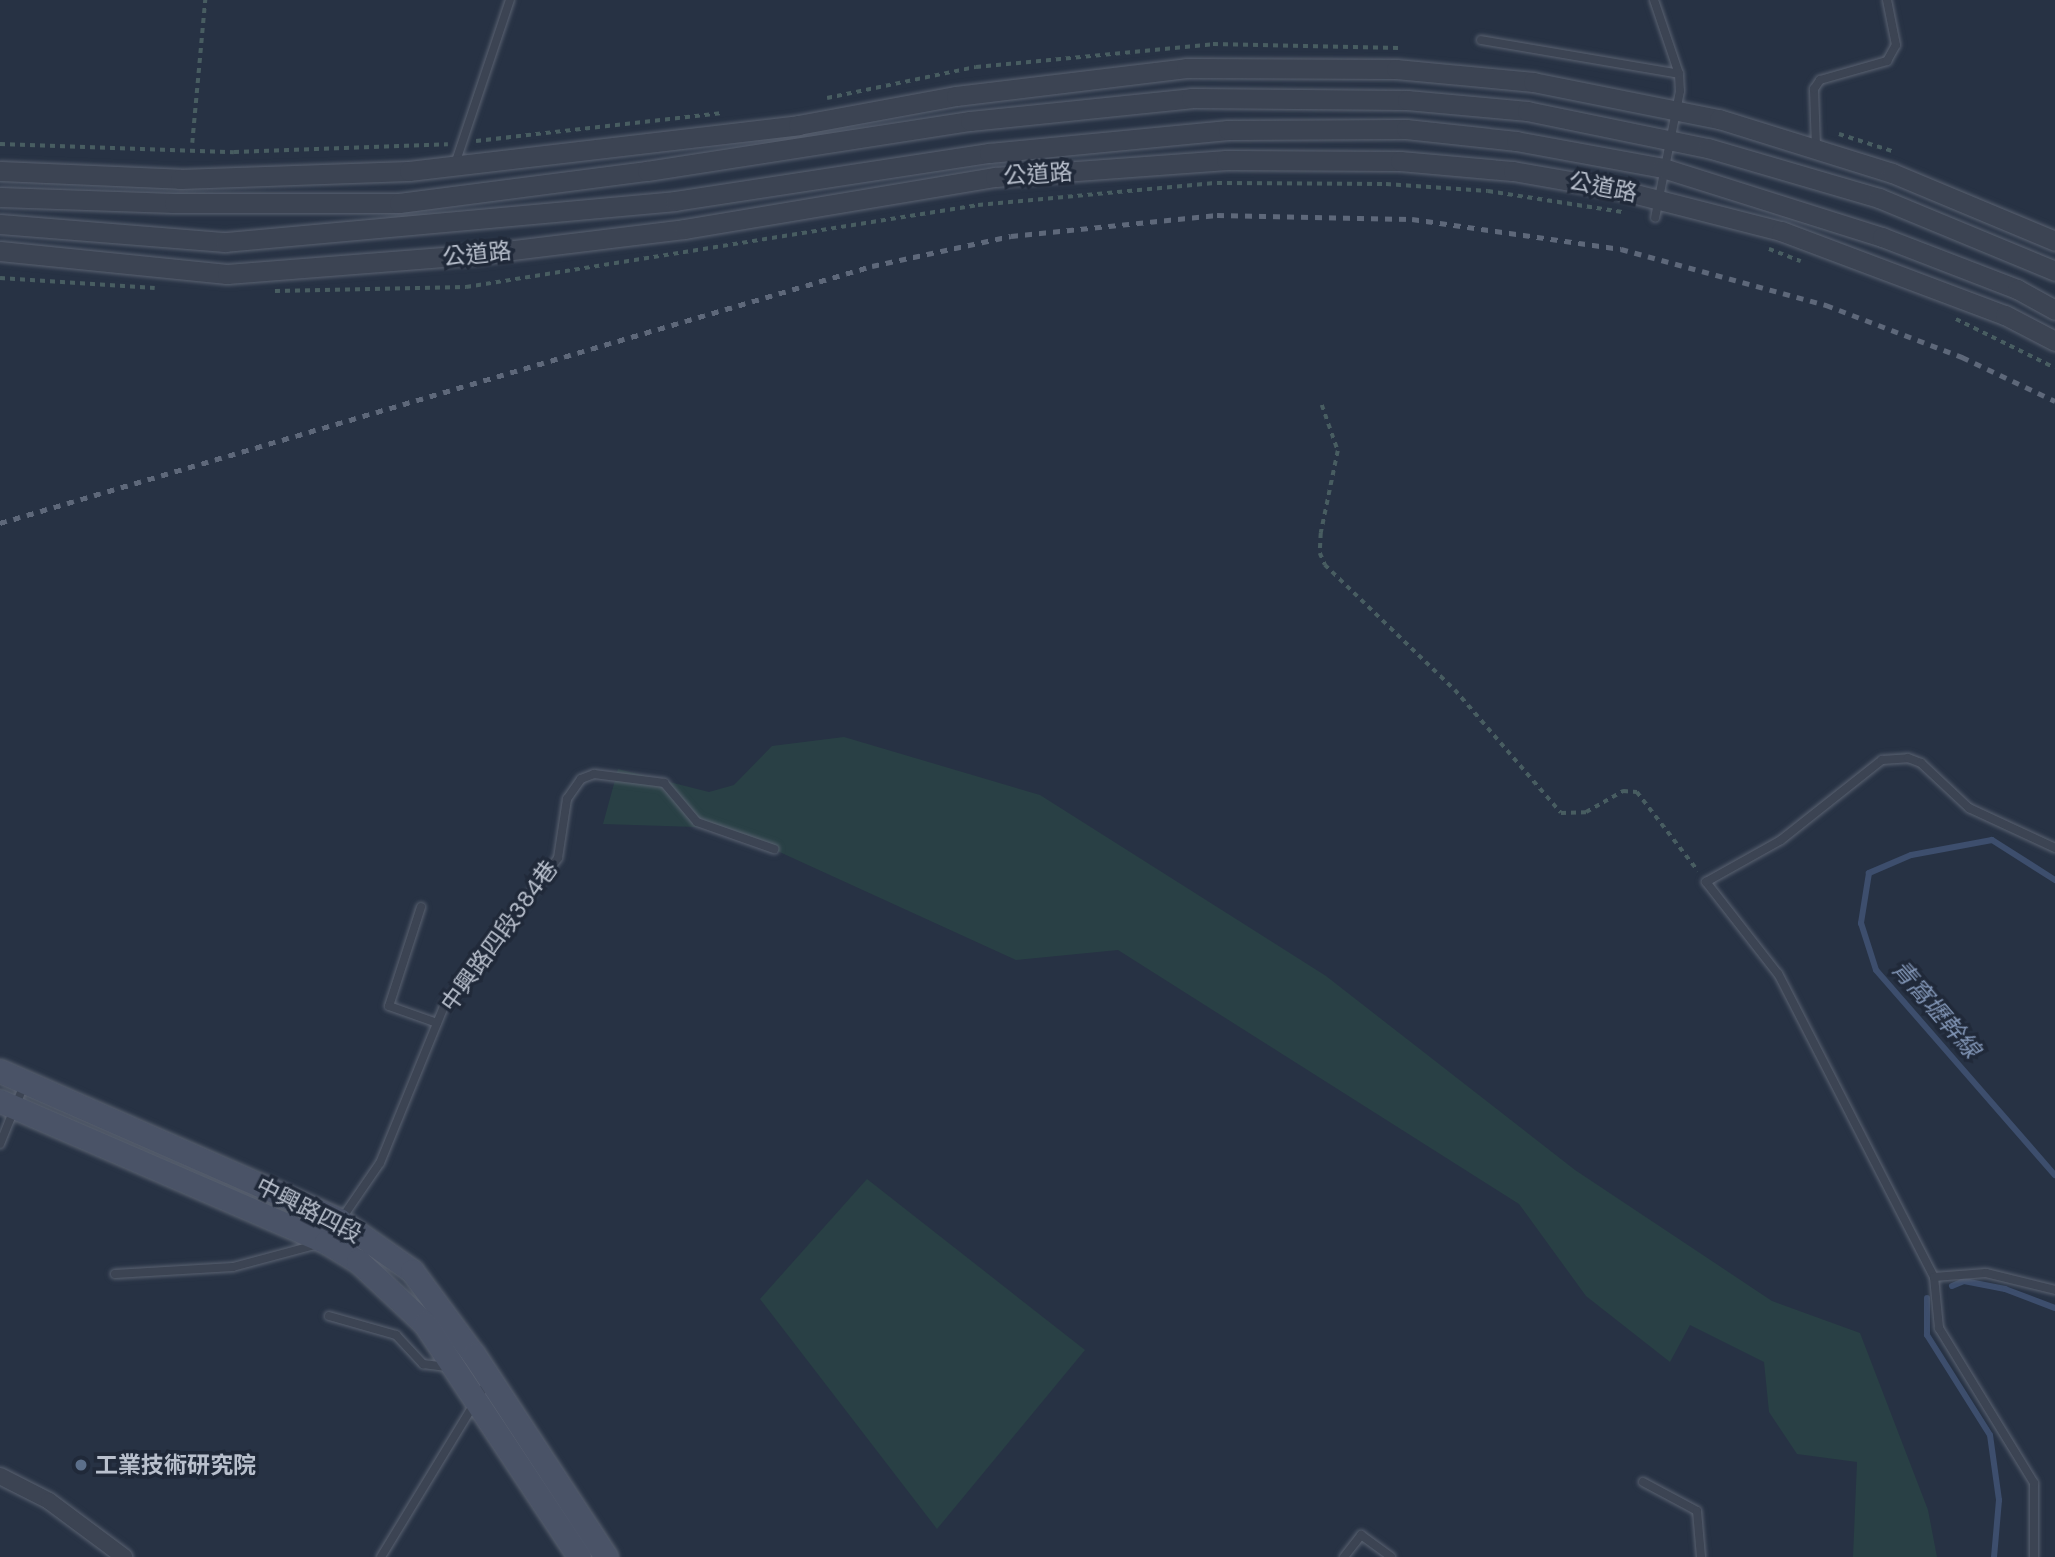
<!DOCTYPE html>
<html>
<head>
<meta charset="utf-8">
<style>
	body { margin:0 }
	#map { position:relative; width:2055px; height:1557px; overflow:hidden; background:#273244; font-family:"DM Sans","Noto Sans TC",sans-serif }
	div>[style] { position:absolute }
	.green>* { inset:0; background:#294045 }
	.stream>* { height:6px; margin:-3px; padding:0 3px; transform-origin:3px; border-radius:3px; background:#3d4e6d }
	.path>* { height:3.5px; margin-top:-1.75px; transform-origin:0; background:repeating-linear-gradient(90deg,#485d61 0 5px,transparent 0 10px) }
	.roads { filter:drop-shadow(0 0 2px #5a6271) drop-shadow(0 0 2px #5a6271) }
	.service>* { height:8px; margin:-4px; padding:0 4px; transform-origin:4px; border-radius:4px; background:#3c4453 }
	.minor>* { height:16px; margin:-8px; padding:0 8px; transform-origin:8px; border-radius:8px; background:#3c4453 }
	.tertiary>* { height:19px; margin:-9.5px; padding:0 9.5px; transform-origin:9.5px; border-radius:9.5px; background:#3c4453 }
	.secondary>* { height:23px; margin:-11.5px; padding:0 11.5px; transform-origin:11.5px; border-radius:11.5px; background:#4a5367 }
	.rail>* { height:5px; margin-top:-2.5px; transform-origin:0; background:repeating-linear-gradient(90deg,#5e687a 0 7px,transparent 0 14px) }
	.dots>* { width:19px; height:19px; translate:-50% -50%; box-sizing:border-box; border:4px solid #202939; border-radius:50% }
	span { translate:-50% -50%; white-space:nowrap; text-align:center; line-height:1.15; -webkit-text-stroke:7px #202939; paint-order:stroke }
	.street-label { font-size:23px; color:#b9c0cd }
	.poi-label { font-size:23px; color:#b9c0cd; font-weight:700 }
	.left { translate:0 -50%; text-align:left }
	.water-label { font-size:24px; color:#8094b4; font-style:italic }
</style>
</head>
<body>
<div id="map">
	<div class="green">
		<i style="clip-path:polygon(844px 737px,1040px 795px,1326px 976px,1575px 1170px,1772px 1301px,1860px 1333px,1928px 1510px,1937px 1557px,1853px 1557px,1857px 1462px,1797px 1454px,1769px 1412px,1764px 1362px,1690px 1325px,1670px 1362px,1586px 1296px,1519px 1204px,1118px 950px,1016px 960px,727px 828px,603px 824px,618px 769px,709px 792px,734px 785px,772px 746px)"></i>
		<i style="clip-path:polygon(867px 1179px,1085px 1350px,937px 1529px,760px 1299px)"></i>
	</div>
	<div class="stream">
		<i style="left:2055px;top:880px;width:75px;rotate:-147.6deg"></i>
		<i style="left:1992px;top:840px;width:82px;rotate:169.5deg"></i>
		<i style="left:1911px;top:855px;width:46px;rotate:156.8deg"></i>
		<i style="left:1869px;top:873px;width:51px;rotate:99.1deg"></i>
		<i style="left:1861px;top:923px;width:49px;rotate:72.3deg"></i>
		<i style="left:1876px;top:970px;width:272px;rotate:48.9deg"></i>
		<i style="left:1952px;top:1286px;width:13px;rotate:-23deg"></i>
		<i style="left:1964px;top:1281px;width:42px;rotate:11deg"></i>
		<i style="left:2005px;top:1289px;width:53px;rotate:20.8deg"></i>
		<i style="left:1927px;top:1298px;width:37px;rotate:90deg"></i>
		<i style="left:1927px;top:1335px;width:118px;rotate:57.8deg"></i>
		<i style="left:1990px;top:1435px;width:66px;rotate:82.1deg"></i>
		<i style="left:1999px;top:1500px;width:57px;rotate:95deg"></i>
	</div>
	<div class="path">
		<i style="left:827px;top:98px;width:152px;rotate:-11.8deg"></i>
		<i style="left:976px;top:67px;width:238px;rotate:-5.5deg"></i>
		<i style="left:1213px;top:44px;width:186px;rotate:1.2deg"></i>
		<i style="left:1839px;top:134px;width:56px;rotate:17.8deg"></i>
		<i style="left:476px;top:141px;width:248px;rotate:-6.5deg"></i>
		<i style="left:192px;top:143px;width:144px;rotate:-84.8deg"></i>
		<i style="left:0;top:144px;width:234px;rotate:2deg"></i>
		<i style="left:234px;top:152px;width:214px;rotate:-2.1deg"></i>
		<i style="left:1769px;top:249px;width:34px;rotate:21deg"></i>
		<i style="left:0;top:278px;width:155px;rotate:3.7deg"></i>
		<i style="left:275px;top:291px;width:191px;rotate:-1.2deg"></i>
		<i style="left:466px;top:287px;width:519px;rotate:-9.1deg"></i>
		<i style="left:978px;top:205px;width:240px;rotate:-5.3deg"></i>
		<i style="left:1217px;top:183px;width:169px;rotate:0.3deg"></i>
		<i style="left:1386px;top:184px;width:102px;rotate:3.9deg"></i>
		<i style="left:1488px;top:191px;width:136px;rotate:8.9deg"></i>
		<i style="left:1956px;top:319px;width:110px;rotate:26.3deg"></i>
		<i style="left:1322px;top:405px;width:49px;rotate:70.8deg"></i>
		<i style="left:1338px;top:451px;width:84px;rotate:101.7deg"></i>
		<i style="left:1321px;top:533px;width:20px;rotate:93deg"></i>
		<i style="left:1320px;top:553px;width:13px;rotate:67deg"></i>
		<i style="left:1325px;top:565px;width:180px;rotate:43.9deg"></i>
		<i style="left:1455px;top:690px;width:162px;rotate:49.2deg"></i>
		<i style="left:1561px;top:813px;width:25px;rotate:-2deg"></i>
		<i style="left:1586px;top:812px;width:43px;rotate:-29.6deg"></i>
		<i style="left:1623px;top:791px;width:14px;rotate:4deg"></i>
		<i style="left:1637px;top:792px;width:100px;rotate:52.3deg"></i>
	</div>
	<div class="roads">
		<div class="service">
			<i style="left:1654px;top:0;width:78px;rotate:71.3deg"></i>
			<i style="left:1679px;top:74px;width:17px;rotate:87deg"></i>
			<i style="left:1680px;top:91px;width:129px;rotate:101.1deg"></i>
			<i style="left:1481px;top:40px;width:201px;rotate:9.7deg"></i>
			<i style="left:1816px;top:147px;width:58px;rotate:-92deg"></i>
			<i style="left:1814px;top:89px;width:11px;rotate:-56deg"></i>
			<i style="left:1820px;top:80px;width:70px;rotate:-15.8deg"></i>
			<i style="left:1887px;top:61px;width:18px;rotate:-61deg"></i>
			<i style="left:1896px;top:45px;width:46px;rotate:-101.3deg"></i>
			<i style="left:455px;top:164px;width:173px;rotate:-71.5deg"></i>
			<i style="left:421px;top:907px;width:104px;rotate:107.9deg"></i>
			<i style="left:389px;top:1006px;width:51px;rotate:19.5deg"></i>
			<i style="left:0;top:1144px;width:64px;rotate:-67.9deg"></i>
			<i style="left:327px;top:1240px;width:93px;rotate:-55.5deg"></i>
			<i style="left:380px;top:1163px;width:170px;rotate:-67.8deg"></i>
			<i style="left:444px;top:1006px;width:187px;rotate:-52.4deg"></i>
			<i style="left:558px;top:858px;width:60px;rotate:-81.3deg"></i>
			<i style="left:567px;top:799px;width:24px;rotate:-55deg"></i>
			<i style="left:581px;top:779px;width:14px;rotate:-21deg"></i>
			<i style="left:594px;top:774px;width:71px;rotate:7.3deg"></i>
			<i style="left:664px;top:783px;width:51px;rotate:49.8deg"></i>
			<i style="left:697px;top:822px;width:82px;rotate:19.3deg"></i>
			<i style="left:115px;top:1274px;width:118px;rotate:-3.4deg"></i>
			<i style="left:233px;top:1267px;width:85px;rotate:-15deg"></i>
			<i style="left:1934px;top:1277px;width:341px;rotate:-117.2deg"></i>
			<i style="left:1778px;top:974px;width:117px;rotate:-128deg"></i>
			<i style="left:1706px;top:882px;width:86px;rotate:-29.2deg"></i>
			<i style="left:1781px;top:840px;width:129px;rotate:-38.4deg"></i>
			<i style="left:1882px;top:760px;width:26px;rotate:-4deg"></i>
			<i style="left:1908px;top:758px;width:14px;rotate:21deg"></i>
			<i style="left:1921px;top:763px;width:66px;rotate:43.2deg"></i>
			<i style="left:1969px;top:808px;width:95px;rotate:24.9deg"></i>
			<i style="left:329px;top:1316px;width:70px;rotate:15.8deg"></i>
			<i style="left:396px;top:1335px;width:40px;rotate:47deg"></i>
			<i style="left:423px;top:1364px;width:24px;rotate:7deg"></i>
			<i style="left:1643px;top:1482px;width:61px;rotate:28.2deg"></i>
			<i style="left:1697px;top:1511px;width:46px;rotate:85deg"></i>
			<i style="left:381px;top:1557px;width:206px;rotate:-58.7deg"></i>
			<i style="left:1344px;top:1557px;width:28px;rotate:-52deg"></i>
			<i style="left:1361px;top:1535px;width:37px;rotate:36deg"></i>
			<i style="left:2034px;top:1557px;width:74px;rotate:-90deg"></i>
			<i style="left:2034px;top:1483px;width:182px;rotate:-121.5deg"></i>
			<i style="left:1939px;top:1328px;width:51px;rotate:-95.6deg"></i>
			<i style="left:1934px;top:1277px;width:52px;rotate:-4.4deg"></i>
			<i style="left:1986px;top:1273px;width:71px;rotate:13.8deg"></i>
		</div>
		<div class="minor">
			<i style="left:0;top:1476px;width:55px;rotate:27deg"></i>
			<i style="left:49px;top:1501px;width:94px;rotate:36.7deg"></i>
		</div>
		<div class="tertiary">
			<i style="left:0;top:171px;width:180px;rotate:2.5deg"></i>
			<i style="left:180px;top:179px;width:229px;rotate:-2deg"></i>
			<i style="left:409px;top:171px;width:392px;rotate:-6.7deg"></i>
			<i style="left:798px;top:125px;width:161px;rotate:-10.4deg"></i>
			<i style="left:956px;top:96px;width:232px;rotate:-6.9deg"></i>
			<i style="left:1186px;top:68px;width:210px;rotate:0.3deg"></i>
			<i style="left:1396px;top:69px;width:138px;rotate:5.4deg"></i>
			<i style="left:1533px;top:82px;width:190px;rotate:11.3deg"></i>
			<i style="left:1719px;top:119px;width:181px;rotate:17.3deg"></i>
			<i style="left:1892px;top:173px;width:177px;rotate:22.6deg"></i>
			<i style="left:0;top:197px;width:174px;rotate:2deg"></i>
			<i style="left:174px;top:203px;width:225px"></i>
			<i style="left:399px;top:203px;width:250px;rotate:-7.4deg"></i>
			<i style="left:647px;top:171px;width:327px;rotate:-8.8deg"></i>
			<i style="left:970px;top:121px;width:222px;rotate:-5.9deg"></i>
			<i style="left:1191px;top:98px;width:216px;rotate:0.5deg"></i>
			<i style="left:1407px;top:100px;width:121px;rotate:5.2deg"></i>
			<i style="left:1527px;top:111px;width:185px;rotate:11.6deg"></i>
			<i style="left:1708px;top:148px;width:178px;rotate:16.3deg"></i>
			<i style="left:1879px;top:198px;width:191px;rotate:22.5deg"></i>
			<i style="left:0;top:224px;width:226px;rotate:4.6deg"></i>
			<i style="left:225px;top:242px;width:452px;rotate:-5.2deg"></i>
			<i style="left:675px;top:201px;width:318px;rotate:-8.7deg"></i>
			<i style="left:989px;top:153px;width:240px;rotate:-5.5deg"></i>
			<i style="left:1228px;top:130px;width:178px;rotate:-0.3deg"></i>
			<i style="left:1406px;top:129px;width:111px;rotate:6.2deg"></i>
			<i style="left:1516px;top:141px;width:149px;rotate:10.4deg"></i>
			<i style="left:1663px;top:168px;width:230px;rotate:17.5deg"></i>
			<i style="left:1882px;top:237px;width:145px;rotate:21.1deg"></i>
			<i style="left:2017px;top:289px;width:43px;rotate:28.9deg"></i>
			<i style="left:0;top:251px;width:228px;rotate:5.8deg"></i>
			<i style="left:227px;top:274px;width:255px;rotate:-4.5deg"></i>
			<i style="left:481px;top:254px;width:205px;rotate:-7deg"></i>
			<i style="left:684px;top:229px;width:315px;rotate:-9.5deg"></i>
			<i style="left:995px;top:177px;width:232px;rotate:-4.2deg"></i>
			<i style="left:1226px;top:160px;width:174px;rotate:0.3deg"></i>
			<i style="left:1400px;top:161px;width:113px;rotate:5.1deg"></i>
			<i style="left:1513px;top:171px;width:105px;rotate:9.9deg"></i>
			<i style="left:1616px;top:189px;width:170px;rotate:14.3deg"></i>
			<i style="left:1781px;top:231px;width:239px;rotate:20.6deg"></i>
			<i style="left:2005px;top:315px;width:56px;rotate:27.5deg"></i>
		</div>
		<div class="secondary">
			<i style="left:0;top:1071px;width:370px;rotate:23.7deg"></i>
			<i style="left:339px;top:1220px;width:89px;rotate:34.9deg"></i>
			<i style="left:412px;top:1271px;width:104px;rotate:53.6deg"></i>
			<i style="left:474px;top:1355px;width:241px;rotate:56.8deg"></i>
			<i style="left:0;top:1101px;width:355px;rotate:23.4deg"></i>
			<i style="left:326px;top:1242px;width:37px;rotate:31deg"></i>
			<i style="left:358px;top:1261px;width:92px;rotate:43.2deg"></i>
			<i style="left:425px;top:1324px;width:279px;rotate:56.5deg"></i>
		</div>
	</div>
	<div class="rail">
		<i style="left:0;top:523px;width:909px;rotate:-16.42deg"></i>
		<i style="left:872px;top:266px;width:142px;rotate:-12.2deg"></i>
		<i style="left:1011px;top:236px;width:207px;rotate:-5.8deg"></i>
		<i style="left:1217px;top:215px;width:195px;rotate:1.2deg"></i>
		<i style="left:1412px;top:219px;width:211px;rotate:8.2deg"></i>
		<i style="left:1621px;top:249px;width:213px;rotate:15.3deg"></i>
		<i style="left:1826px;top:305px;width:146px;rotate:20.9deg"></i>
		<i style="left:1962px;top:357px;width:103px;rotate:25.3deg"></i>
	</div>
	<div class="dots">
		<i style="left:81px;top:1465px;background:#5c6f8a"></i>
	</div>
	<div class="street-label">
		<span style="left:1038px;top:174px;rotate:-4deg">公道路</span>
		<span style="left:1603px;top:187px;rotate:11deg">公道路</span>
		<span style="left:477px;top:254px;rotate:-6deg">公道路</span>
		<span style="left:499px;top:936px;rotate:-54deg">中興路四段384巷</span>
		<span style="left:309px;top:1210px;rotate:27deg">中興路四段</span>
	</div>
	<div class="poi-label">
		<span class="left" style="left:95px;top:1465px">工業技術研究院</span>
	</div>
	<div class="water-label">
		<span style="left:1936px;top:1009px;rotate:49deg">青窩壢幹線</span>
	</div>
</div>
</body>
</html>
